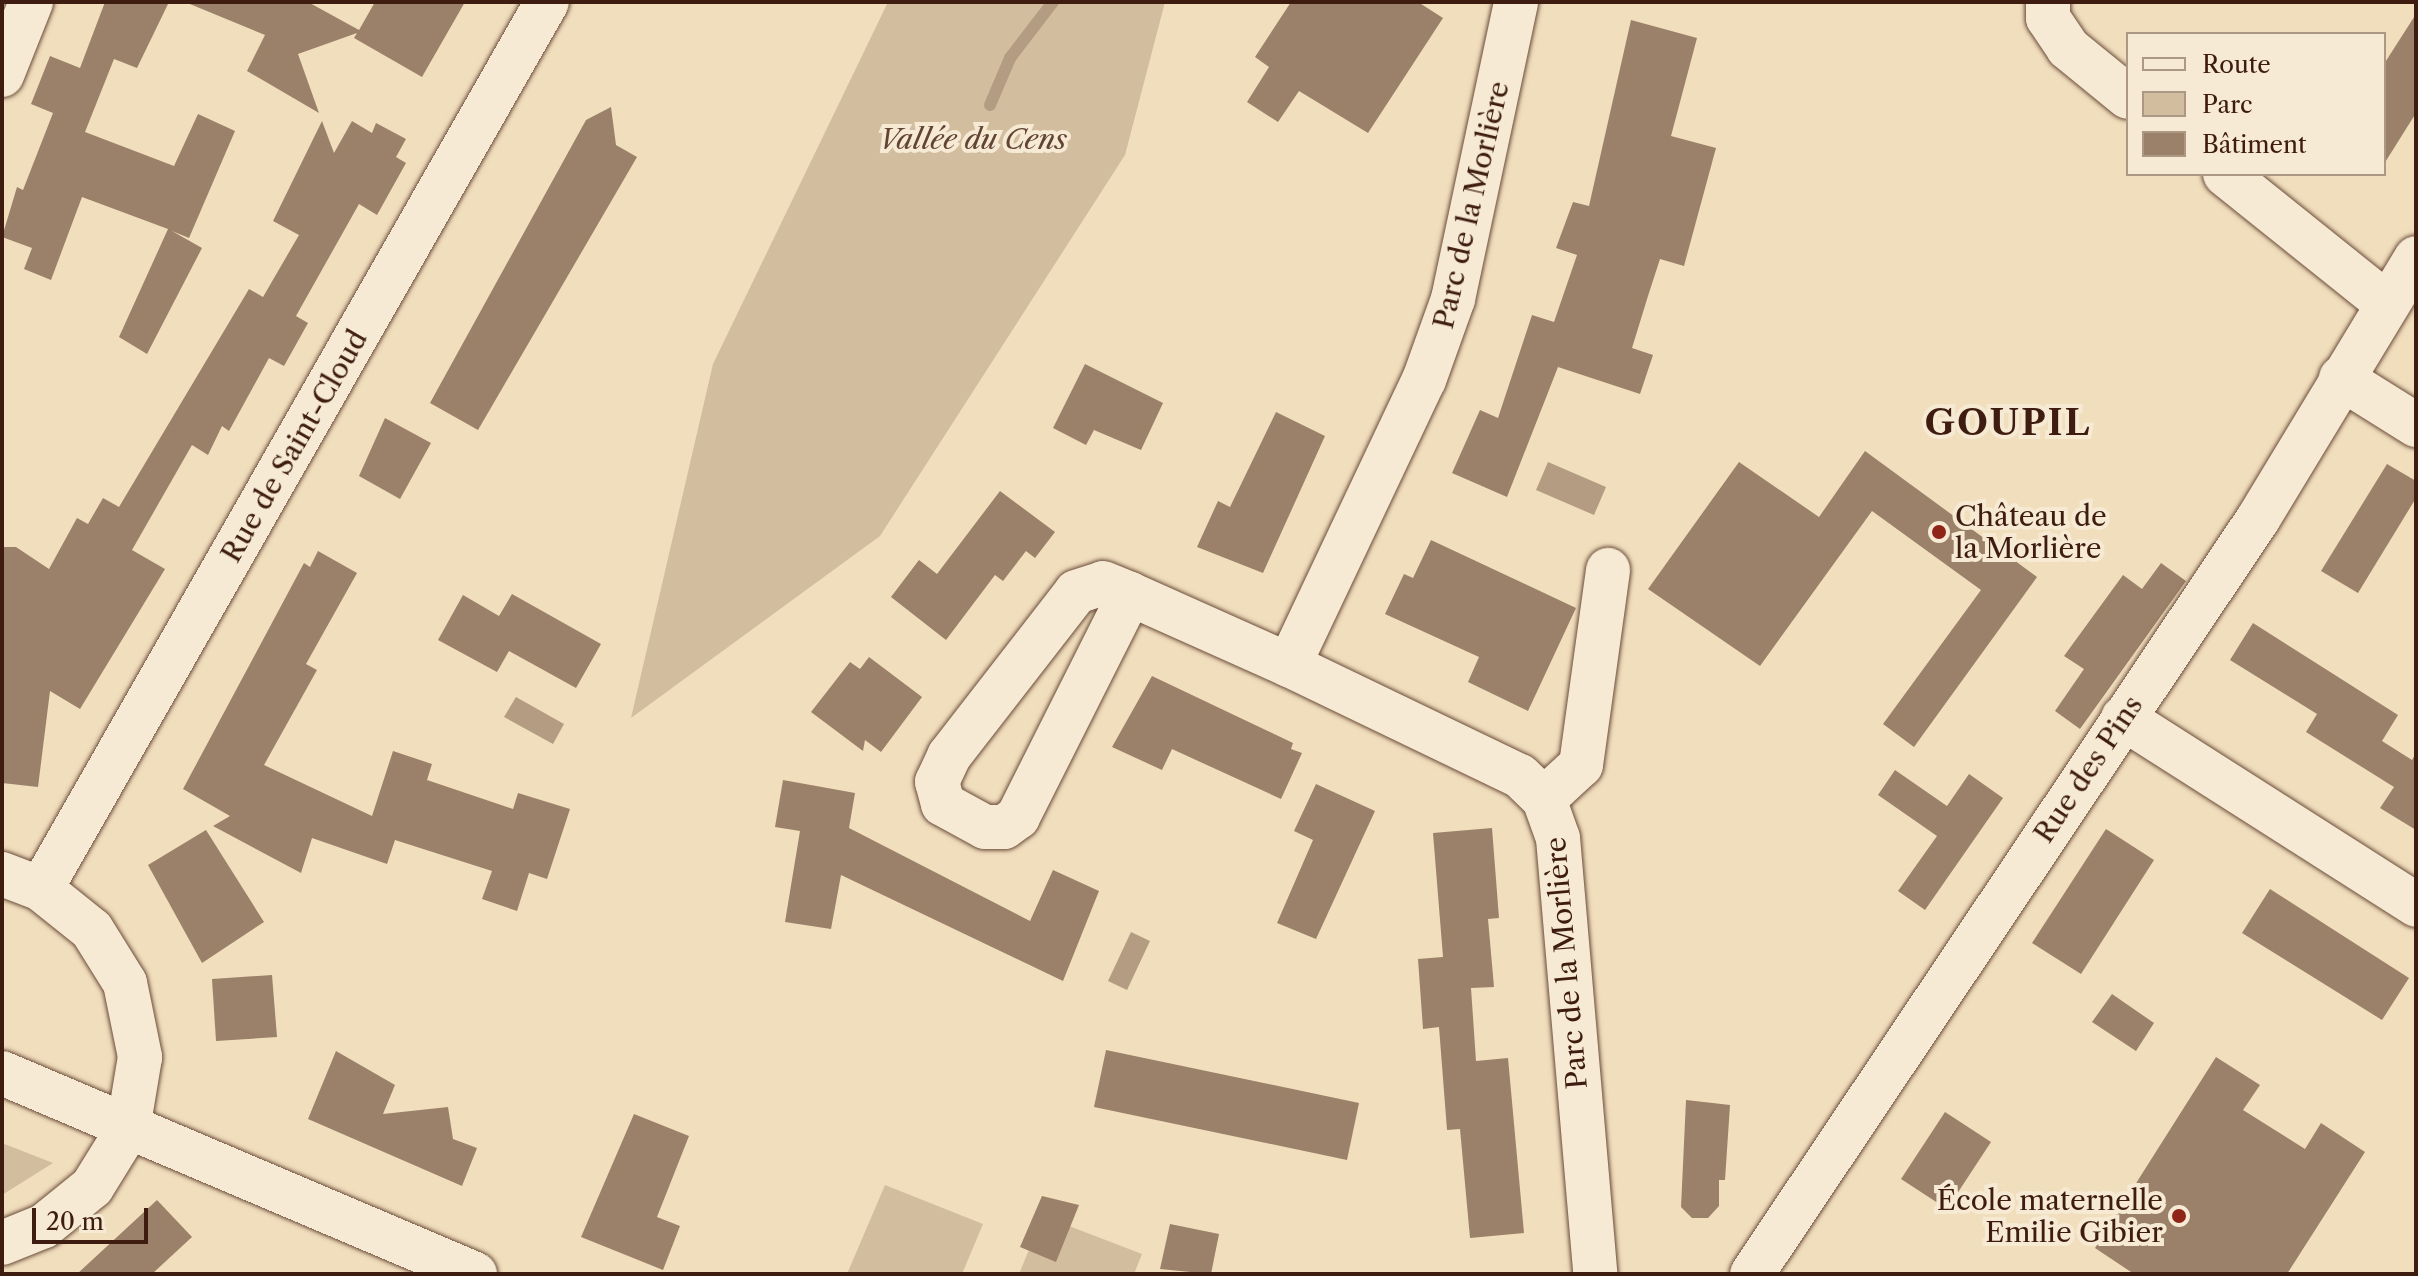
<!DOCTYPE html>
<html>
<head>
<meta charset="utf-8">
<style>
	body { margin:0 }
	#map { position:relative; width:2418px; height:1276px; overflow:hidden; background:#f1debd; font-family:"Libre Caslon Text",serif }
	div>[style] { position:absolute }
	.green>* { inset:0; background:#d3bd9f }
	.water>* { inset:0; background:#b49c82 }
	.stream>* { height:12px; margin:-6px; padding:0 6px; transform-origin:6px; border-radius:6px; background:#b49c82 }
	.building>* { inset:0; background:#9b8169 }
	.roads { filter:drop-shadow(0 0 2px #6b4c3a) drop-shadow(0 0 2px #6b4c3a) }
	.minor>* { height:44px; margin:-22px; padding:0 22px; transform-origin:22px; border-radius:22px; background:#f6ead4 }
	.dots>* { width:22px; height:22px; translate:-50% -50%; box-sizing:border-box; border:4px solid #f6ead4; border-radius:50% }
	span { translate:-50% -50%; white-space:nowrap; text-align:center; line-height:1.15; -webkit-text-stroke:8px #f6ead4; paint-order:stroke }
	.park-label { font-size:28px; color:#634433; font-style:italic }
	.street-label { font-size:28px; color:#3e1c0f }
	.poi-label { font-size:28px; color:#3e1c0f }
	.left { translate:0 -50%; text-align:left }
	.right { translate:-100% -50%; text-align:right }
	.district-label { font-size:36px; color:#3e1c0f; font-weight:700; letter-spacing:2px }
	.frame { position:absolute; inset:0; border:4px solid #3e1c0f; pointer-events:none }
	.legend { position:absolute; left:2126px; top:32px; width:260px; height:144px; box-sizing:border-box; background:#f6ead4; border:2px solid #ac9885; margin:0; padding:10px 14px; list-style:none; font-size:24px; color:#3e1c0f }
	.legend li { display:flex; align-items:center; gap:16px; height:40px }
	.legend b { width:40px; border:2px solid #ac9885 }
	.scale { position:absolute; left:32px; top:1208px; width:116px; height:36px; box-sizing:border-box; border:4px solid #3e1c0f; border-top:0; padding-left:10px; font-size:24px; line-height:28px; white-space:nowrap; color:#3e1c0f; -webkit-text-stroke:6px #f6ead4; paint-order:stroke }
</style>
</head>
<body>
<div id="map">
	<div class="green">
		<i style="clip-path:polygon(888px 2px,1165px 2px,1125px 155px,880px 536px,631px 718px,713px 364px)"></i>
		<i style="clip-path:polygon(2px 1143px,53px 1163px,2px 1195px)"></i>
		<i style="clip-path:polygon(885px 1185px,983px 1224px,962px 1274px,847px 1274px)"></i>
		<i style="clip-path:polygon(1043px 1216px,1142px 1254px,1134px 1274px,1019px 1274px)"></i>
	</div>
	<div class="water">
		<i style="clip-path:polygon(1548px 462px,1606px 487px,1594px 515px,1536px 490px)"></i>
		<i style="clip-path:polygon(516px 697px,564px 724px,553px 744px,504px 717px)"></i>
		<i style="clip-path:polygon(1131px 932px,1150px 941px,1127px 990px,1108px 981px)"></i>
	</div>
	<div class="stream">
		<i style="left:990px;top:105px;width:51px;rotate:-66.9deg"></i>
		<i style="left:1010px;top:58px;width:71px;rotate:-52.5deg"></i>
	</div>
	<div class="building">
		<i style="clip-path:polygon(105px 2px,169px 2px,137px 68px,114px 59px,85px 132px,174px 166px,198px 114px,235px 131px,189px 238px,172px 231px,202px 248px,147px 354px,119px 337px,168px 229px,82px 197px,51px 280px,24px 269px,32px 248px,2px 237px,17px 187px,23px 190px,53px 113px,31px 104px,50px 56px,80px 68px)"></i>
		<i style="clip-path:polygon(185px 2px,308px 2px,359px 30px,375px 2px,465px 2px,422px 77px,354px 38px,357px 33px,298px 54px,319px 113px,247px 71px,265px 35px)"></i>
		<i style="clip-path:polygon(1291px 2px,1418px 2px,1443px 18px,1368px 133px,1299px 91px,1278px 122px,1247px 102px,1269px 67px,1255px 57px)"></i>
		<i style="clip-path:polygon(2416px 14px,2416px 113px,2384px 164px,2384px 64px)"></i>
		<i style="clip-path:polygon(1631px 20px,1697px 38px,1671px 136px,1716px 148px,1684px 266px,1660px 259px,1648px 296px,1632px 348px,1653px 355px,1640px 394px,1558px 367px,1507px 497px,1452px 473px,1480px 410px,1498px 418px,1532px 315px,1554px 322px,1577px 255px,1556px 248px,1573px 202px,1589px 206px)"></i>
		<i style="clip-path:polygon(611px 107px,616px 145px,637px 157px,478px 430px,430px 403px,586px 120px)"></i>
		<i style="clip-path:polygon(322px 121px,334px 153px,352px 121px,372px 133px,376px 123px,406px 139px,396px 157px,406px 163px,377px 215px,359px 204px,296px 316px,308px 323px,284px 366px,269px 358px,229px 431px,222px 426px,208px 455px,192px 445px,132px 550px,165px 569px,80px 709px,50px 691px,38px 787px,2px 783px,2px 547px,16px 547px,49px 569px,77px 518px,88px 524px,103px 498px,119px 507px,249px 289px,263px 297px,299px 235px,273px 221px)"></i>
		<i style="clip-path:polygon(1085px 364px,1163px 403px,1141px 450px,1094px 430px,1086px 445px,1053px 428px)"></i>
		<i style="clip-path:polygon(1276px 412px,1325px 436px,1263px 573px,1197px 547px,1218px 501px,1230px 507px)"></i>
		<i style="clip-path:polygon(385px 418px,431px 443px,400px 499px,359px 476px)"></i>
		<i style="clip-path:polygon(1865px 451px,2037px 577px,1914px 747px,1883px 724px,1981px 590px,1872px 511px,1760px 666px,1648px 589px,1739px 462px,1819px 517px)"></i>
		<i style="clip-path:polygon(2387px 464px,2416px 481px,2416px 498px,2358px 593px,2321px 571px)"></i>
		<i style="clip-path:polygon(1000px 491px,1055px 532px,1035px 558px,1026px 551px,1003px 581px,995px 575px,946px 640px,891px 597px,919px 560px,937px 574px)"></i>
		<i style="clip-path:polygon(1431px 540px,1576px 608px,1528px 711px,1468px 682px,1479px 657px,1385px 614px,1404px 574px,1413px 578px)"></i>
		<i style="clip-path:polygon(318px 551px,357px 573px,306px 664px,317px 670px,264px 765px,372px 816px,393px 751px,432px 764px,427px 780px,513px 809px,518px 793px,570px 809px,547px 879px,529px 873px,517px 911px,482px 899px,492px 871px,395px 840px,387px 864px,312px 838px,301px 873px,213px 826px,230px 816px,183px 789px,304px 563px,310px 567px)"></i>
		<i style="clip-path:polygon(2161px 563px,2186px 581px,2080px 729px,2055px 711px,2084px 669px,2064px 656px,2123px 575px,2142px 589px)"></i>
		<i style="clip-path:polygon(512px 594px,601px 644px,576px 688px,509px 651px,497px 672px,438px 640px,463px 595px,499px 616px)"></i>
		<i style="clip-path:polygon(2253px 623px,2398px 715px,2382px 741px,2412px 760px,2416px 753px,2416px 830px,2380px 808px,2394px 787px,2306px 732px,2317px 714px,2230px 660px)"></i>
		<i style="clip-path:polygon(869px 657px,922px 697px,881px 752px,865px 740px,863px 751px,811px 712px,850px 662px,860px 669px)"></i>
		<i style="clip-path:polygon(1152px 676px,1293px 743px,1291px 749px,1302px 753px,1281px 799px,1172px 749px,1162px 770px,1112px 747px)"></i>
		<i style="clip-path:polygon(1895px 770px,1947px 806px,1969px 774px,2003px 798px,1925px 910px,1898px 891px,1937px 836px,1878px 795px)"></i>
		<i style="clip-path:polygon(783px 780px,855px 793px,849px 828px,1030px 921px,1053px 870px,1099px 891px,1063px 981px,841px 875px,831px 929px,785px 922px,800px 831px,775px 827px)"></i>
		<i style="clip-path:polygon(1316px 784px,1375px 811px,1316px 939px,1277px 923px,1313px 840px,1294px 831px)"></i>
		<i style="clip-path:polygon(1492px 828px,1499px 918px,1488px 919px,1494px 987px,1471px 988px,1476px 1061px,1508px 1058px,1524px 1233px,1470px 1238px,1460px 1129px,1447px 1130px,1439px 1027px,1423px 1029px,1418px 959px,1443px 957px,1433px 833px)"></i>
		<i style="clip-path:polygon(2106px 829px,2154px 860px,2081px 974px,2032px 943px)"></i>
		<i style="clip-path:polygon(206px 830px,264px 922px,202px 963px,148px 865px)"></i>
		<i style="clip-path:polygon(2270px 889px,2409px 978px,2382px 1020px,2242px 933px)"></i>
		<i style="clip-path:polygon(272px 975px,277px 1037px,216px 1041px,212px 979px)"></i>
		<i style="clip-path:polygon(2112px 994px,2154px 1023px,2136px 1051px,2092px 1022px)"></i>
		<i style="clip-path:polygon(1106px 1050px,1359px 1103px,1347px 1160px,1094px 1107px)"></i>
		<i style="clip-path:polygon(336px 1051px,395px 1085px,383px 1114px,448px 1107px,453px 1139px,477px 1148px,462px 1186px,308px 1119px)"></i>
		<i style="clip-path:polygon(2216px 1057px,2260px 1085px,2243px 1110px,2305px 1149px,2321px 1123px,2365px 1152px,2287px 1274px,2134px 1274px,2095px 1248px)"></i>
		<i style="clip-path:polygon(1686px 1100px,1730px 1105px,1725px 1180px,1719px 1180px,1719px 1206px,1708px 1218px,1692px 1218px,1681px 1207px)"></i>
		<i style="clip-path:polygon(1945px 1112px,1991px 1142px,1947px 1209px,1901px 1179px)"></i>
		<i style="clip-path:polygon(634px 1114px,689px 1136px,657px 1217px,680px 1226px,663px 1270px,581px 1237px)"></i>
		<i style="clip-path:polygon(1042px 1196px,1079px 1205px,1056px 1262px,1020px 1247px)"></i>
		<i style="clip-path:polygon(157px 1200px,192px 1237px,152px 1274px,77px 1274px)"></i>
		<i style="clip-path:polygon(1170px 1224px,1219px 1234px,1211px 1274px,1160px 1269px)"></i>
	</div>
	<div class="roads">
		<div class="minor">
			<i style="left:2048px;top:2px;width:16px;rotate:90deg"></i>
			<i style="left:2048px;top:18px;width:36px;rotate:56deg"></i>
			<i style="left:2068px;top:48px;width:77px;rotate:39.2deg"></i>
			<i style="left:2px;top:75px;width:79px;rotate:-68.3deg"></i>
			<i style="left:2225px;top:174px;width:208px;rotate:38.7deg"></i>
			<i style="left:2341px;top:378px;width:89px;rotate:32.1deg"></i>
			<i style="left:1130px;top:594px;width:250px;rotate:116.7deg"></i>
			<i style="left:1018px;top:817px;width:17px;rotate:144deg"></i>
			<i style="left:1004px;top:827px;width:19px;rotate:180deg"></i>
			<i style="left:985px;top:827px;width:48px;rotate:-151.3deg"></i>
			<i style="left:943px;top:804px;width:23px;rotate:-105deg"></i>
			<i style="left:937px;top:782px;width:29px;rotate:-65deg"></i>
			<i style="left:949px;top:756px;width:207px;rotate:-52.2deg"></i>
			<i style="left:1076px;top:592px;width:28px;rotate:-18deg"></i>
			<i style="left:1103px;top:583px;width:29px;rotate:22deg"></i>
			<i style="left:1130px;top:594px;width:174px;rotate:24.1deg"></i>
			<i style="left:1289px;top:665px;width:256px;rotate:25.7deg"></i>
			<i style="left:1520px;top:776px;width:33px;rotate:44deg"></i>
			<i style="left:1544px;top:799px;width:41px;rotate:70.3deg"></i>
			<i style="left:1558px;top:838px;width:438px;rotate:85.1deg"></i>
			<i style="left:1289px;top:665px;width:315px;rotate:-64.7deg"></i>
			<i style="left:1424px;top:380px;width:86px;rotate:-70.3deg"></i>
			<i style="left:1453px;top:299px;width:304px;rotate:-78deg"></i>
			<i style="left:2123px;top:718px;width:348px;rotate:32.5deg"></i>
			<i style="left:1544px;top:799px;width:50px;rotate:-42.6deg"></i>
			<i style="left:1581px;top:765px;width:197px;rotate:-82.1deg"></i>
			<i style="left:2px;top:874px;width:42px;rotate:21deg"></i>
			<i style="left:41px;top:889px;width:65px;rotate:38.8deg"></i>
			<i style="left:92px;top:930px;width:62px;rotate:58.1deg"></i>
			<i style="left:125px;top:983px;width:76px;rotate:78.5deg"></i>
			<i style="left:140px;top:1057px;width:73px;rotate:99.5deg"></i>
			<i style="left:128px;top:1129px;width:68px;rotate:121.8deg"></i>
			<i style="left:92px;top:1187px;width:62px;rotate:140.9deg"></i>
			<i style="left:44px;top:1226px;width:45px;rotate:158deg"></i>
			<i style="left:41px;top:889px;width:1021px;rotate:-60.3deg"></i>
			<i style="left:2px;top:1073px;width:514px;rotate:23.02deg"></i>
			<i style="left:1752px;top:1274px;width:909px;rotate:-56.17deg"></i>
			<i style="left:2258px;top:519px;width:305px;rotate:-58.8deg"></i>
		</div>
	</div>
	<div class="dots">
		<i style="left:1939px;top:532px;background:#8f2418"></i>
		<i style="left:2179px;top:1216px;background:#8f2418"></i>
	</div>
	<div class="park-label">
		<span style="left:973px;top:139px">Vallée du Cens</span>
	</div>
	<div class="street-label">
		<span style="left:1471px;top:205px;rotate:-77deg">Parc de la Morlière</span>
		<span style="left:294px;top:446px;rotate:-60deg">Rue de Saint-Cloud</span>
		<span style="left:2088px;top:769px;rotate:-56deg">Rue des Pins</span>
		<span style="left:1566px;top:963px;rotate:-95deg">Parc de la Morlière</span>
	</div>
	<div class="poi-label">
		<span class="left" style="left:1955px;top:532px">Château de<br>la Morlière</span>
		<span class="right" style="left:2163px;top:1216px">École maternelle<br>Emilie Gibier</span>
	</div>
	<div class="district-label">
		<span style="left:2008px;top:423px">GOUPIL</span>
	</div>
	<div class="frame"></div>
	<ul class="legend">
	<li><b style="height:10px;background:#f6ead4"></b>Route</li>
	<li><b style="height:22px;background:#d3bd9f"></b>Parc</li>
	<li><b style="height:22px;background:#9b8169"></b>Bâtiment</li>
	</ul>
	<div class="scale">20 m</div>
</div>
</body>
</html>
